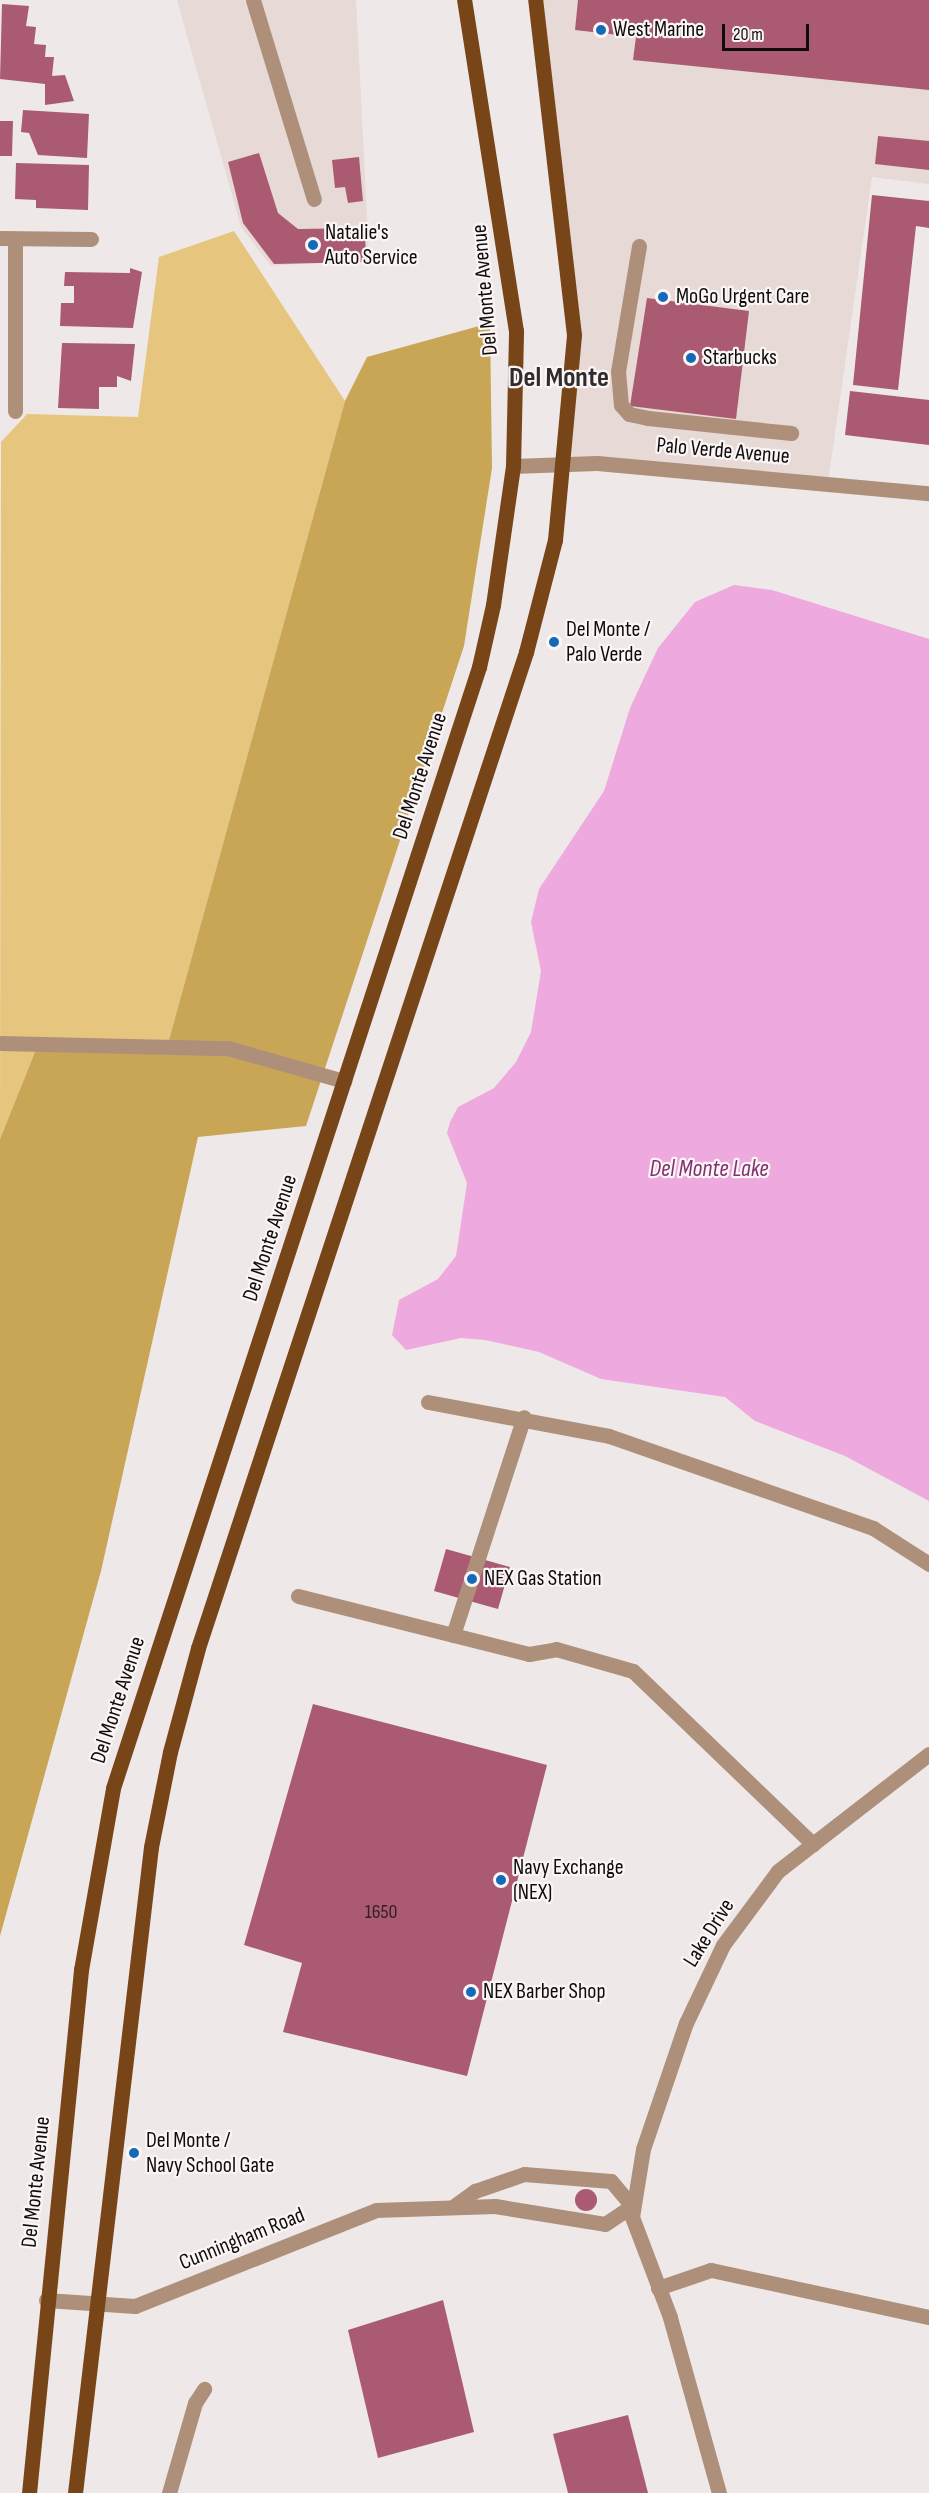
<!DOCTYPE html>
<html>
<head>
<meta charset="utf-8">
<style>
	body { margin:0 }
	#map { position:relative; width:929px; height:2493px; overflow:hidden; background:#eee9e8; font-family:"Sofia Sans Condensed",sans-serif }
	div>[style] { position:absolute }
	.built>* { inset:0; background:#e6d9d6 }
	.green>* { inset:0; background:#e6c67f }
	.forest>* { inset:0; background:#c8a656 }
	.water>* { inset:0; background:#eea9de }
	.building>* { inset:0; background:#aa5b72 }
	.round { border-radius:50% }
	.lane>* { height:15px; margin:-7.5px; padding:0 7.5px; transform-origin:7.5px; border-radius:7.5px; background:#ae907a }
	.street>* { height:15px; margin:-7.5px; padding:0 7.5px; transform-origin:7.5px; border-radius:7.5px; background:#ae907a }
	.primary>* { height:15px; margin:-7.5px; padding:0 7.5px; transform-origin:7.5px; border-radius:7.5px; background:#784518 }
	.dots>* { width:16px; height:16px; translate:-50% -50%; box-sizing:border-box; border:3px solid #fbf6f5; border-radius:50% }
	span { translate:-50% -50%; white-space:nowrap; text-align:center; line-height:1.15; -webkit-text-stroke:4.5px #fbf6f5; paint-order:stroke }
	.number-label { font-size:20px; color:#352026 }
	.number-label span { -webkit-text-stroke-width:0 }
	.poi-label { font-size:22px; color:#0e0c0c }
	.left { translate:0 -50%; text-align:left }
	.street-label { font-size:22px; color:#0e0c0c }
	.water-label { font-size:24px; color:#7f3072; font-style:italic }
	.district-label { font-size:28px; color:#2f2c2b; font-weight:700 }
	.scale { position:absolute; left:722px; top:24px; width:87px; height:27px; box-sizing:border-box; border:3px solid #0e0c0c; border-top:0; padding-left:8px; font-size:18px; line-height:21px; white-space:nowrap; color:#0e0c0c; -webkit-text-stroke:4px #fbf6f5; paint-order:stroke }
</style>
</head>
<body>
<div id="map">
	<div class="built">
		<i style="clip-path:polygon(177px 0,356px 0,369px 258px,271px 266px,241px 227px)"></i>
		<i style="clip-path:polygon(535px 0,929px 0,929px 184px,872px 177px,828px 482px,564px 466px,574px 335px)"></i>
	</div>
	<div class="green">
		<i style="clip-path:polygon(234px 231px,345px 401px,167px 1047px,39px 1042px,0 1139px,1px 442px,27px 414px,138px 417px,159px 257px)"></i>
	</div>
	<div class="forest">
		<i style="clip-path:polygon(490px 323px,492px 468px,464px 646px,306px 1126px,198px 1137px,101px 1571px,0 1936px,0 1139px,39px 1042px,167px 1047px,345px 401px,367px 357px)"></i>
	</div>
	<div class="water">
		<i style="clip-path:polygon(734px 585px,772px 590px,929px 639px,929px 1501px,845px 1456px,755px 1421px,725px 1397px,601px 1379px,539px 1352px,485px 1340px,461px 1338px,406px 1350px,392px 1335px,399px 1300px,438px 1279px,456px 1256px,467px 1183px,447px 1133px,450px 1122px,458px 1107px,494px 1088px,516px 1062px,531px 1032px,541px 971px,531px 922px,539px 889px,604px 791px,630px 708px,658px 648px,695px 602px)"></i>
	</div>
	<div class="building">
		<i style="clip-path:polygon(578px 0,929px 0,929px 90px,633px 60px,636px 37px,575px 30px)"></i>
		<i style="clip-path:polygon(2px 4px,29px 6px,26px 26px,36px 27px,34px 44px,46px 45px,45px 57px,54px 57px,52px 76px,65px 75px,74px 101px,45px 105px,45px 84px,0 79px)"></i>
		<i style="clip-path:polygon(23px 110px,89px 114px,87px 158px,38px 155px,29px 133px,21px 132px)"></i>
		<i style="clip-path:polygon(0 121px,13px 121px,12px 156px,0 156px)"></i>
		<i style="clip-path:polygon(878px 136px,929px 141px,929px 170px,875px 164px)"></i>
		<i style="clip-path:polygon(259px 153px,278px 213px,298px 229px,364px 228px,367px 262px,274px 264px,243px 223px,228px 162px)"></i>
		<i style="clip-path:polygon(359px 157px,363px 201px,348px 203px,345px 187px,335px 188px,332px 160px)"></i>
		<i style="clip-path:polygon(16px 163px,89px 165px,88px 210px,36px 208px,36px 200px,15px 199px)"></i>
		<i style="clip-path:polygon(872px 195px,929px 201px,929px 228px,916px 226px,898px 390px,853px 385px)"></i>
		<i style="clip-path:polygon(130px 268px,142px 272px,133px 328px,60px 326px,61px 303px,74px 303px,74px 286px,64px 286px,65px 272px,130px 273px)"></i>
		<i style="clip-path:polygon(647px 298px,749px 311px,736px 419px,630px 406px)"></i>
		<i style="clip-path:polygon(62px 343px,135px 344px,131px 381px,117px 376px,117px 387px,99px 387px,99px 409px,58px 408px)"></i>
		<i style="clip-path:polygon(850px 391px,929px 400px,929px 445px,845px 435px)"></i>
		<i style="clip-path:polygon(446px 1549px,510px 1567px,498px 1609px,434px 1591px)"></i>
		<i style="clip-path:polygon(313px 1704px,547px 1765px,467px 2076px,283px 2032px,302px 1963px,244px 1945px)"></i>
		<i class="round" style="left:575px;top:2189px;width:22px;height:22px"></i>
		<i style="clip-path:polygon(443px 2300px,474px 2432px,378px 2458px,348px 2330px)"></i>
		<i style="clip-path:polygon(628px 2415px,648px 2493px,568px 2493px,553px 2434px)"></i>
	</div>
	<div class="lane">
		<i style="left:253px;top:0;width:208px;rotate:73deg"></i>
		<i style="left:639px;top:246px;width:127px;rotate:99.5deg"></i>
		<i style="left:618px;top:371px;width:34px;rotate:85deg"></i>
		<i style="left:621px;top:405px;width:12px;rotate:48deg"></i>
		<i style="left:629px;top:414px;width:19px;rotate:12deg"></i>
		<i style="left:648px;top:418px;width:144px;rotate:6deg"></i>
		<i style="left:0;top:1043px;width:228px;rotate:1.3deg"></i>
		<i style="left:228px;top:1048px;width:121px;rotate:15.9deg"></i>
		<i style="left:428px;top:1402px;width:184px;rotate:10.6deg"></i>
		<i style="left:609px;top:1436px;width:280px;rotate:19.2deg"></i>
		<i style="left:873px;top:1528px;width:67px;rotate:32.7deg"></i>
		<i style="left:298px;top:1596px;width:238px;rotate:14.1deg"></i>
		<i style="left:529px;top:1654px;width:27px;rotate:-10deg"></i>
		<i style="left:556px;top:1649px;width:80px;rotate:15.9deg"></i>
		<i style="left:633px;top:1671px;width:250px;rotate:43.9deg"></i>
		<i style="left:453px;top:1635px;width:229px;rotate:-72deg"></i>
		<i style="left:658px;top:2288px;width:56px;rotate:-18.8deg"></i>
		<i style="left:711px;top:2270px;width:223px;rotate:12.2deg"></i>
	</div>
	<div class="street">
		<i style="left:0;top:238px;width:91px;rotate:0.6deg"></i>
		<i style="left:15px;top:239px;width:172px;rotate:90deg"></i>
		<i style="left:513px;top:466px;width:84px;rotate:-2deg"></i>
		<i style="left:597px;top:463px;width:333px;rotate:5.2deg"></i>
		<i style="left:454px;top:2206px;width:26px;rotate:-36deg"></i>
		<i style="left:475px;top:2191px;width:52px;rotate:-19.1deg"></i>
		<i style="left:524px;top:2174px;width:87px;rotate:4.6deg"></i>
		<i style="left:611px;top:2181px;width:33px;rotate:50deg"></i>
		<i style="left:46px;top:2300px;width:89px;rotate:3.9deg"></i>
		<i style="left:135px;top:2306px;width:259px;rotate:-21.7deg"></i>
		<i style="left:376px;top:2210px;width:119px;rotate:-1.9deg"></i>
		<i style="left:495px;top:2206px;width:111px;rotate:9.3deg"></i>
		<i style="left:605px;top:2224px;width:32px;rotate:-34deg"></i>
		<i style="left:169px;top:2493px;width:94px;rotate:-73.9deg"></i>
		<i style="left:195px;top:2403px;width:17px;rotate:-57deg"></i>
		<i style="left:719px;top:2493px;width:183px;rotate:-105.6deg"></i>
		<i style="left:670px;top:2317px;width:107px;rotate:-110.8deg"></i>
		<i style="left:632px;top:2217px;width:69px;rotate:-80.8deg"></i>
		<i style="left:643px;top:2149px;width:133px;rotate:-71.2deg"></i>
		<i style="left:686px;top:2023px;width:86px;rotate:-64.6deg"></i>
		<i style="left:723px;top:1945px;width:92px;rotate:-53.4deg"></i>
		<i style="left:778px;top:1871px;width:191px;rotate:-37.8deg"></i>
	</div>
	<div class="primary">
		<i style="left:29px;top:2493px;width:526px;rotate:-84.32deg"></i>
		<i style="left:81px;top:1970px;width:185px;rotate:-80deg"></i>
		<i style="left:113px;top:1788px;width:1179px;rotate:-71.92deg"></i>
		<i style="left:479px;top:667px;width:64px;rotate:-77.3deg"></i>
		<i style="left:493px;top:605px;width:140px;rotate:-81.8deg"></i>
		<i style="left:513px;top:466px;width:135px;rotate:-88.7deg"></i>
		<i style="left:516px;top:331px;width:335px;rotate:-98.9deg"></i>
		<i style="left:75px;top:2493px;width:650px;rotate:-83.29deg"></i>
		<i style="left:151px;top:1847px;width:97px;rotate:-78.7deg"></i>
		<i style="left:170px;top:1752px;width:108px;rotate:-74.9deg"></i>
		<i style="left:198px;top:1648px;width:1049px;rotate:-71.77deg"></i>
		<i style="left:526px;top:652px;width:116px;rotate:-75.5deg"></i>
		<i style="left:555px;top:540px;width:206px;rotate:-84.7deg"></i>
		<i style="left:574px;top:335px;width:337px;rotate:-96.6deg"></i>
	</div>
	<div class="dots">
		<i style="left:601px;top:30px;background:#126ab8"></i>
		<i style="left:313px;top:245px;background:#126ab8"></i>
		<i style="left:663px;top:297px;background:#126ab8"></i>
		<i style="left:691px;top:358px;background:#126ab8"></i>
		<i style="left:554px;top:642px;background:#126ab8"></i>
		<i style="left:472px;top:1579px;background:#126ab8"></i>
		<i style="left:501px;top:1880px;background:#126ab8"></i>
		<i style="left:471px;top:1992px;background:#126ab8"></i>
		<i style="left:134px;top:2153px;background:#126ab8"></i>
	</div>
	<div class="number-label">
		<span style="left:381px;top:1912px">1650</span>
	</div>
	<div class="poi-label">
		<span class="left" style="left:613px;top:30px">West Marine</span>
		<span class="left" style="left:325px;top:245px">Natalie's<br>Auto Service</span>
		<span class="left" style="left:676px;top:297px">MoGo Urgent Care</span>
		<span class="left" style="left:703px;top:358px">Starbucks</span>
		<span class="left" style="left:566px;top:642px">Del Monte /<br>Palo Verde</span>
		<span class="left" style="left:484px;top:1579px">NEX Gas Station</span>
		<span class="left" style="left:513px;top:1880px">Navy Exchange<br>(NEX)</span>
		<span class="left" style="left:483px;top:1992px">NEX Barber Shop</span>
		<span class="left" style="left:146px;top:2153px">Del Monte /<br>Navy School Gate</span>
	</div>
	<div class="street-label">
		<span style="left:485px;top:290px;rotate:-95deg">Del Monte Avenue</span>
		<span style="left:723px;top:451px;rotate:5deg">Palo Verde Avenue</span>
		<span style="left:420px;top:776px;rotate:-72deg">Del Monte Avenue</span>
		<span style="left:270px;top:1238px;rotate:-72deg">Del Monte Avenue</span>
		<span style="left:118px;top:1700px;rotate:-72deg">Del Monte Avenue</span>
		<span style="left:709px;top:1933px;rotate:-58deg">Lake Drive</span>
		<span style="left:36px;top:2182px;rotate:-84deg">Del Monte Avenue</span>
		<span style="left:242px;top:2239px;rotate:-22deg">Cunningham Road</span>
	</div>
	<div class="water-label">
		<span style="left:709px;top:1169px">Del Monte Lake</span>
	</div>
	<div class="district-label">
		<span style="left:559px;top:378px">Del Monte</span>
	</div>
	<div class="scale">20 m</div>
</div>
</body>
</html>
